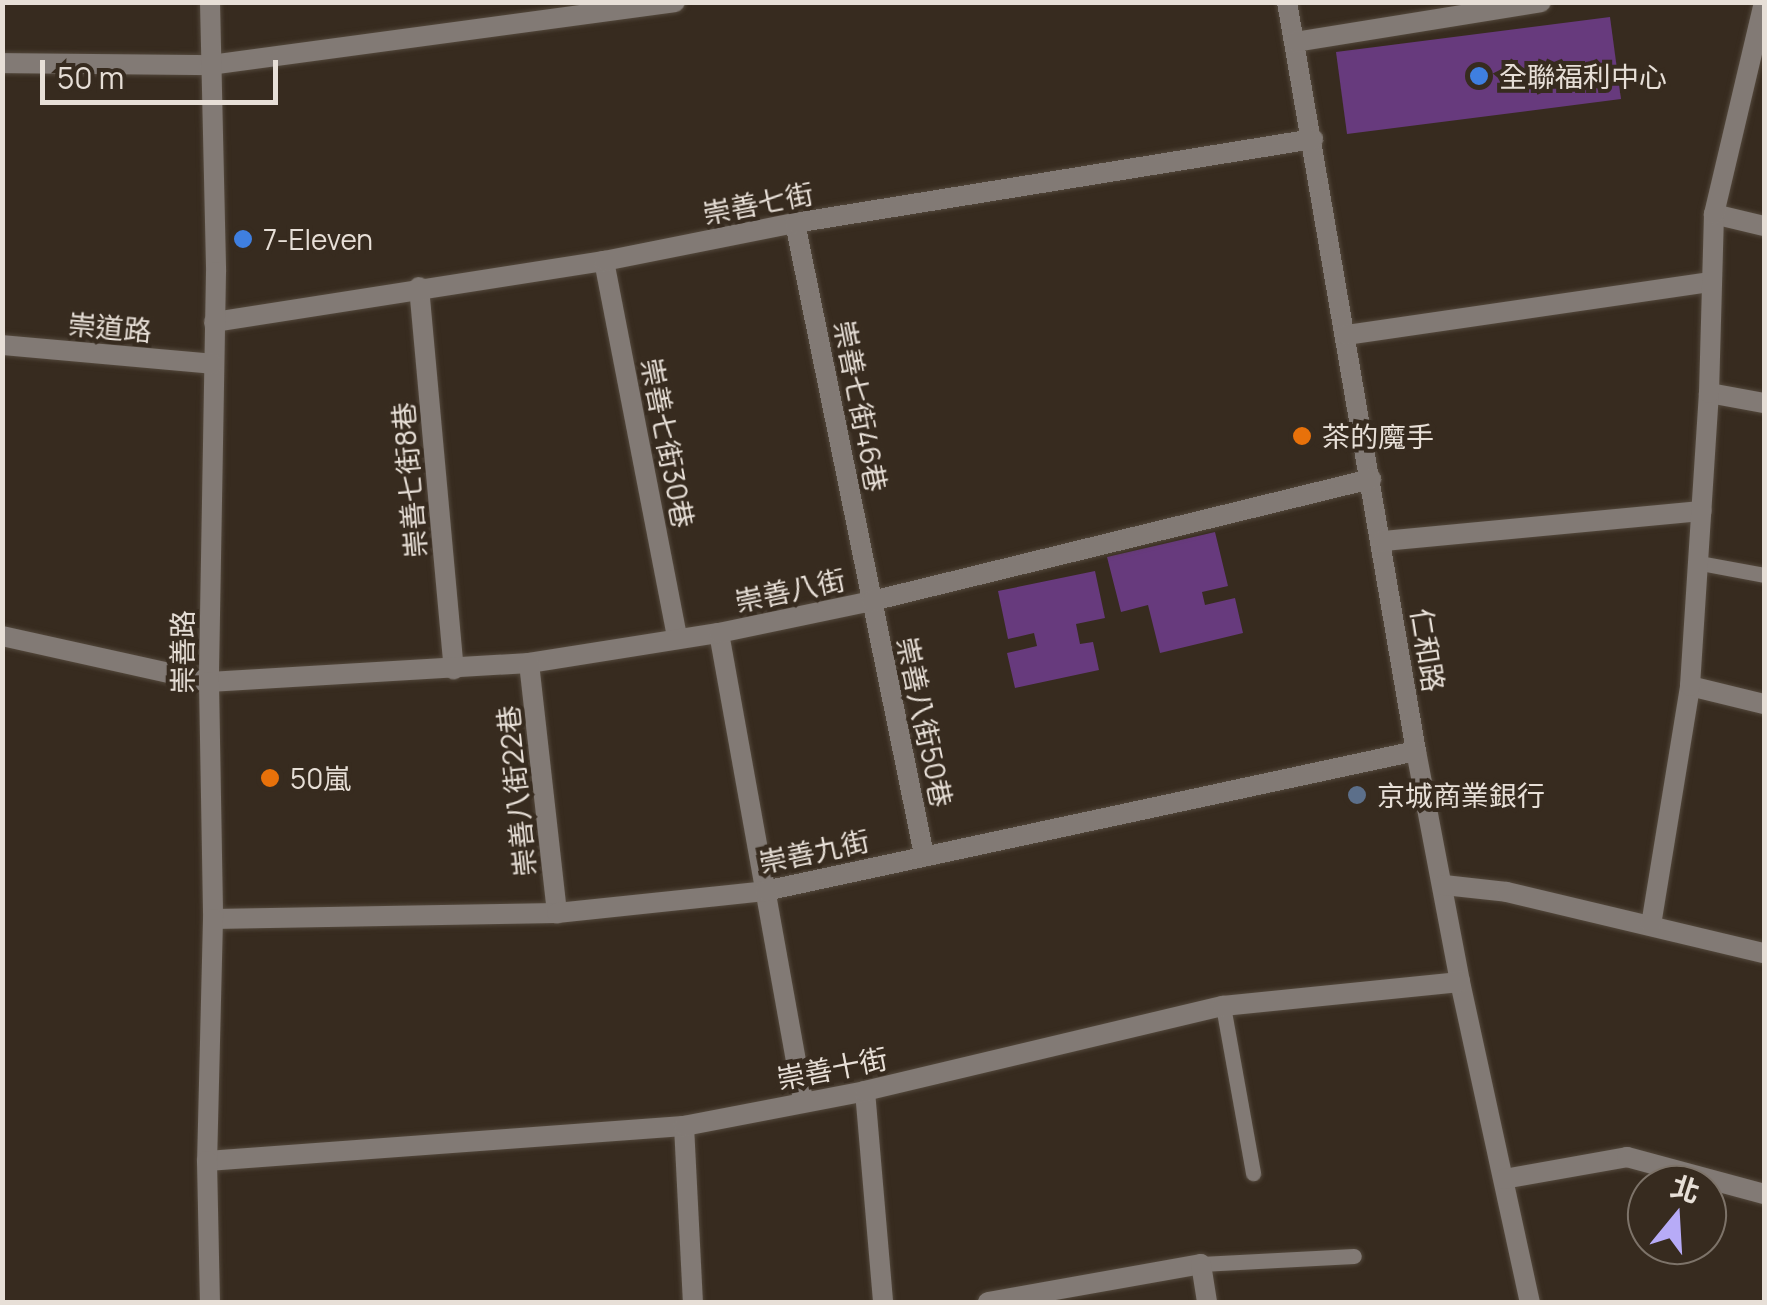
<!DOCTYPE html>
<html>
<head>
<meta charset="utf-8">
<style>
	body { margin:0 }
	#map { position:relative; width:1767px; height:1305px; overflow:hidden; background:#372b1f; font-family:Manrope,"Noto Sans TC",sans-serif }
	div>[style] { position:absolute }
	.building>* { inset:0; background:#673a7d }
	.roads { filter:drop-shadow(0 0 2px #53483c) drop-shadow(0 0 2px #53483c) }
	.service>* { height:15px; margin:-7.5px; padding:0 7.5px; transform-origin:7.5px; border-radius:7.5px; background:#827a75 }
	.minor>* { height:20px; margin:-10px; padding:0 10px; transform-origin:10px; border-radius:10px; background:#827a75 }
	.tertiary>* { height:20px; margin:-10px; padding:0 10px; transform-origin:10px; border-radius:10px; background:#827a75 }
	.dots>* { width:28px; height:28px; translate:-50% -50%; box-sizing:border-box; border:5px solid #372b1f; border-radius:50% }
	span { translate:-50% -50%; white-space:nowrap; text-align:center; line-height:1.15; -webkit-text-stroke:8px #372b1f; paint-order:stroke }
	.poi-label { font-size:28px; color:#e7dfd7 }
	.left { translate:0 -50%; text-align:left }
	.street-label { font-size:28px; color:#e7dfd7 }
	.frame { position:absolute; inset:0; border:5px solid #e7dfd7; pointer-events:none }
	.north { position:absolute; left:1627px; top:1165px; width:100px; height:100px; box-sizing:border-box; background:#372b1f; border:2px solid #7d7369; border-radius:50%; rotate:18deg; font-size:28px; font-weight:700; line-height:40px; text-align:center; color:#e7dfd7 }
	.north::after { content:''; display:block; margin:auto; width:35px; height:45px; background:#b7abf7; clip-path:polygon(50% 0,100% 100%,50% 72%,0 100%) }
	.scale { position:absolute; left:40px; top:60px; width:238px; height:45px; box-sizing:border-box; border:5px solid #e7dfd7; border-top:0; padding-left:12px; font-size:30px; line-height:35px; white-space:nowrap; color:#e7dfd7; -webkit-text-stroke:8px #372b1f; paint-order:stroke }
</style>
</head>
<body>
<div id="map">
	<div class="building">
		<i style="clip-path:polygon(1610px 17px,1621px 99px,1347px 134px,1336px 52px)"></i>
		<i style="clip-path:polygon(1215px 532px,1228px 586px,1202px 592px,1205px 605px,1235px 598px,1243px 633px,1160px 653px,1148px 605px,1121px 612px,1107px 557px)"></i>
		<i style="clip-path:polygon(1095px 571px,1105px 618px,1076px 624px,1080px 644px,1093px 642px,1099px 670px,1015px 688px,1007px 653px,1037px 646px,1034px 633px,1008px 639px,998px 591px)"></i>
	</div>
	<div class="roads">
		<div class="service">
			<i style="left:1700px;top:563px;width:65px;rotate:10.6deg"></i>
			<i style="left:1223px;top:1006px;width:170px;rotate:79.8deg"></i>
			<i style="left:1201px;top:1264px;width:153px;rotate:-3deg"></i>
		</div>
		<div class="minor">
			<i style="left:1287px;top:2px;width:760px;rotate:80.23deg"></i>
			<i style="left:1416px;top:751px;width:235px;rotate:79.2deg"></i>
			<i style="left:1460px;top:982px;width:328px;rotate:77.7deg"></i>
			<i style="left:1295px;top:42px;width:249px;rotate:-9.2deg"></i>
			<i style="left:2px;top:63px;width:208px;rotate:0.6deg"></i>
			<i style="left:210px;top:65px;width:469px;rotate:-7.7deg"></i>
			<i style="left:1714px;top:214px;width:51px;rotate:13.5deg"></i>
			<i style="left:795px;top:223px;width:645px;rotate:78.46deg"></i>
			<i style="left:604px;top:261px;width:383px;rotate:79deg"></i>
			<i style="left:419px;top:287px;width:384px;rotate:84.8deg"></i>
			<i style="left:214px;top:322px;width:395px;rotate:-8.9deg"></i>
			<i style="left:604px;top:261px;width:195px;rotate:-11.3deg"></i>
			<i style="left:795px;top:223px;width:525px;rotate:-9.21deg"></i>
			<i style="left:1347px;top:335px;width:368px;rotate:-8.3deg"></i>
			<i style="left:1709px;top:393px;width:56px;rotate:10.3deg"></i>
			<i style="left:1383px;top:541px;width:320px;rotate:-5.4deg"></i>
			<i style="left:719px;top:633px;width:475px;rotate:79.8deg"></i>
			<i style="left:2px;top:636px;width:212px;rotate:12.5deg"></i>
			<i style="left:209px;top:682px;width:321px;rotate:-3.4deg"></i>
			<i style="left:529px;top:663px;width:192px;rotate:-9deg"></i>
			<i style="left:719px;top:633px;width:156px;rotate:-11.8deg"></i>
			<i style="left:872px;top:601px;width:514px;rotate:-13.74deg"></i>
			<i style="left:529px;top:663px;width:252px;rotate:83.6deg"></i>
			<i style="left:1690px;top:686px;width:76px;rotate:13.7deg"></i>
			<i style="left:1444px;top:885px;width:63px;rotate:6.3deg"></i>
			<i style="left:1507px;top:892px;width:264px;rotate:13.4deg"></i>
			<i style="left:213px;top:919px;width:344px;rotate:-1deg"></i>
			<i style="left:557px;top:913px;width:209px;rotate:-6deg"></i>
			<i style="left:765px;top:891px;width:666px;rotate:-12.14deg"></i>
			<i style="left:1651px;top:925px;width:242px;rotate:-80.7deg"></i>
			<i style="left:1690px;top:686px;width:294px;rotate:-86.3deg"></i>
			<i style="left:1709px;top:393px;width:179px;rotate:-88.4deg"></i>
			<i style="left:1714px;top:214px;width:218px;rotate:-76.7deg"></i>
			<i style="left:865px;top:1091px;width:212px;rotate:85.1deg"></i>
			<i style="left:684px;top:1126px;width:176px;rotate:87.1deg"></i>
			<i style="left:207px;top:1161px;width:478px;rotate:-4.2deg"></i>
			<i style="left:684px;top:1126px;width:184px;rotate:-10.9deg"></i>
			<i style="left:865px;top:1091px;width:368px;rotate:-13.4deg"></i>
			<i style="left:1223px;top:1006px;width:238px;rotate:-5.8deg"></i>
			<i style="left:1504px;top:1179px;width:125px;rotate:-10.1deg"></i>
			<i style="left:1627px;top:1157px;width:142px;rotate:15.1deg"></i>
			<i style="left:988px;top:1302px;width:216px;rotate:-10.1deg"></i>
			<i style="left:1201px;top:1264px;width:38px;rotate:81deg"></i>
		</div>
		<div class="tertiary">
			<i style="left:210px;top:2px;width:270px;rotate:88.7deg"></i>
			<i style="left:216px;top:272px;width:410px;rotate:91deg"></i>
			<i style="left:209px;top:682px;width:237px;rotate:89deg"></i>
			<i style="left:213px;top:919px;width:242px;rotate:91.4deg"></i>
			<i style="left:207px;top:1161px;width:141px;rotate:88.8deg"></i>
			<i style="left:2px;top:345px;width:212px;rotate:5.1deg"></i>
		</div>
	</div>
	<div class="dots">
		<i style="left:1479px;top:76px;background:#3f7fe0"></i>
		<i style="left:243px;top:239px;background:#3f7fe0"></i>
		<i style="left:1302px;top:436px;background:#e8710a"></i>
		<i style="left:270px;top:778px;background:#e8710a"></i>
		<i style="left:1357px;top:795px;background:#5c6f8a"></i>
	</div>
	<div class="poi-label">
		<span class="left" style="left:1499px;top:76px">全聯福利中心</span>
		<span class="left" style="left:263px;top:239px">7-Eleven</span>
		<span class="left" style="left:1322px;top:436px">茶的魔手</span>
		<span class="left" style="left:290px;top:778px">50嵐</span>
		<span class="left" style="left:1377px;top:795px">京城商業銀行</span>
	</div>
	<div class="street-label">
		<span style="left:758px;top:203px;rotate:-11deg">崇善七街</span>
		<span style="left:110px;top:327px;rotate:5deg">崇道路</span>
		<span style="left:861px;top:406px;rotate:79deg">崇善七街46巷</span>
		<span style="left:668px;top:443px;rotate:79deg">崇善七街30巷</span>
		<span style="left:409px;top:480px;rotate:-95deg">崇善七街8巷</span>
		<span style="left:790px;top:590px;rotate:-12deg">崇善八街</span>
		<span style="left:1428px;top:650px;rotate:81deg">仁和路</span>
		<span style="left:182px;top:652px;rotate:-90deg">崇善路</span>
		<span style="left:925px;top:722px;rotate:78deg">崇善八街50巷</span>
		<span style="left:516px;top:791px;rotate:-96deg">崇善八街22巷</span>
		<span style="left:814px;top:851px;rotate:-12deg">崇善九街</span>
		<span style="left:832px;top:1068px;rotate:-11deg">崇善十街</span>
	</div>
	<div class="frame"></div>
	<div class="north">北</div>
	<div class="scale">50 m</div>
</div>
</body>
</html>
